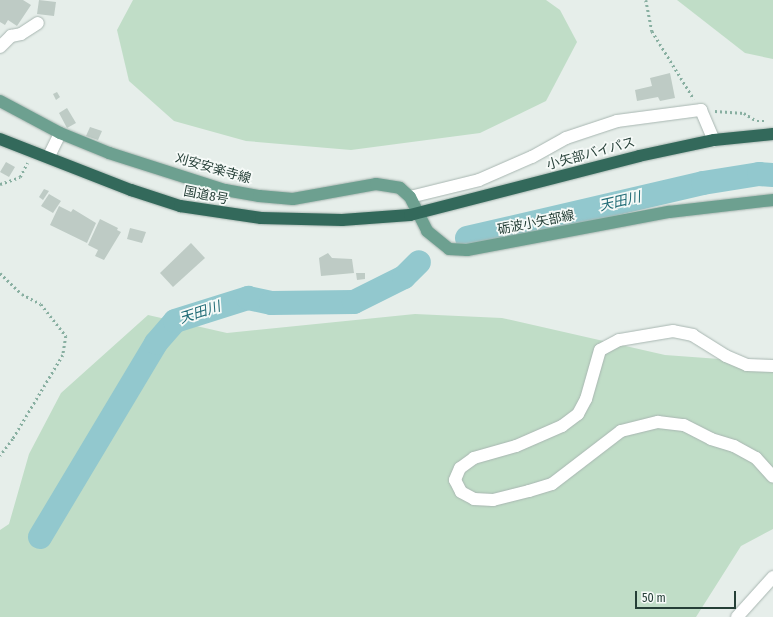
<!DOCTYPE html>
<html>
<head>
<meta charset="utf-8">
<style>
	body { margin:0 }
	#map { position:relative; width:773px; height:617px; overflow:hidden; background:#e6eeea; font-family:"Fira Sans Condensed","Noto Sans JP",sans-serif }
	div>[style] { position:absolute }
	.green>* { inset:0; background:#c0ddc7 }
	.river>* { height:24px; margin:-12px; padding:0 12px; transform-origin:12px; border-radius:12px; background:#92c8ce }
	.building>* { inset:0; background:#becbc5 }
	.path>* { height:2.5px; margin-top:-1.25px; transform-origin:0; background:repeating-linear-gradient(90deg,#88afa1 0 2px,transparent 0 5px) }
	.roads { filter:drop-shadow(0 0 1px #a8b6b1) drop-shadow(0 0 1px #a8b6b1) }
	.minor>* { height:12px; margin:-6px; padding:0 6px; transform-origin:6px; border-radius:6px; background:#fff }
	.major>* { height:12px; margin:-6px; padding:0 6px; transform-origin:6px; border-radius:6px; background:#6da090 }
	.highway>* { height:12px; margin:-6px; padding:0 6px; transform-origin:6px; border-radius:6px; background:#33695b }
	span { translate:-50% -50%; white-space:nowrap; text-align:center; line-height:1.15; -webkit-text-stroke:3.5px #f6faf8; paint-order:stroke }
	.street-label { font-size:13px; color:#253f37 }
	.water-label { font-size:14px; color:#236d77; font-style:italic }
	.scale { position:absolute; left:635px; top:591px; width:101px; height:18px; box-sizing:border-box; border:2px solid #253f37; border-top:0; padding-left:5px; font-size:12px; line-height:14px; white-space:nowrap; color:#253f37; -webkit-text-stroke:3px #f6faf8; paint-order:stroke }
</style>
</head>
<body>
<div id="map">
	<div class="green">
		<i style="clip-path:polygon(133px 0,546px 0,560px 10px,577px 42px,546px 101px,480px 133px,351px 150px,246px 141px,174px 121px,129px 81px,117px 30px)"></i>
		<i style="clip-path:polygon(677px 0,773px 0,773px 59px,745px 53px)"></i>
		<i style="clip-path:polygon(415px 314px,502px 318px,665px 355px,773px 363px,773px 529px,741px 546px,696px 617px,0 617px,0 530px,9px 524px,29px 454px,61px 393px,148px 315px,227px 333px)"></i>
	</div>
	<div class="river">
		<i style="left:467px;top:238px;width:242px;rotate:-13.1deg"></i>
		<i style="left:703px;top:183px;width:57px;rotate:-9.1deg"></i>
		<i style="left:759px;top:174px;width:14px;rotate:4deg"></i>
		<i style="left:40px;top:537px;width:226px;rotate:-59.1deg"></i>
		<i style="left:156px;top:343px;width:29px;rotate:-49deg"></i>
		<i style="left:175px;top:321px;width:77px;rotate:-17.5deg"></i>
		<i style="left:248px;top:298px;width:24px;rotate:12deg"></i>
		<i style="left:271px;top:303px;width:83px;rotate:-0.7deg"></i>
		<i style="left:354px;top:302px;width:56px;rotate:-26.6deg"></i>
		<i style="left:404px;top:277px;width:21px;rotate:-45deg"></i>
	</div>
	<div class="building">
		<i style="clip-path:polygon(0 0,23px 0,31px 5px,17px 26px,8px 20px,5px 25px,0 22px)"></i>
		<i style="clip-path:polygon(39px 0,56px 2px,54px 16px,37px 14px)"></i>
		<i style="clip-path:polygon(670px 73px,675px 98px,660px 101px,658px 97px,637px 101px,635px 90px,652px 86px,650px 78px)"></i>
		<i style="clip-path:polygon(57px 92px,60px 97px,56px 100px,53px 94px)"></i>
		<i style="clip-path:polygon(67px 108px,76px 123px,67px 128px,59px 113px)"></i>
		<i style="clip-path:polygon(90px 127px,102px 131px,98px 140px,86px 136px)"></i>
		<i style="clip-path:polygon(6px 162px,15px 167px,9px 177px,0 172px)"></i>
		<i style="clip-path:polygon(44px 189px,49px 191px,43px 200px,39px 197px)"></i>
		<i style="clip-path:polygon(49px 194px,61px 201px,53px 213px,41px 206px)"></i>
		<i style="clip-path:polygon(59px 206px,71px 212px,73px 209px,96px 223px,87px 243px,50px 225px)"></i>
		<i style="clip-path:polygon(100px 219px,118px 228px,117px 230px,121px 232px,104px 260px,95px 256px,98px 250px,88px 245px)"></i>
		<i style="clip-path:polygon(130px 228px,146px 232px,142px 243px,127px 239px)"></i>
		<i style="clip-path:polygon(191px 243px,205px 258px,173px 287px,160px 273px)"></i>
		<i style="clip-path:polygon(328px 253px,332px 258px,352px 259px,354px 273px,321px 276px,319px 258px)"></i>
		<i style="clip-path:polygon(356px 273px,365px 273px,365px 279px,357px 280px)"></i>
	</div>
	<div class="path">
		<i style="left:646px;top:0;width:32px;rotate:79deg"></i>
		<i style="left:652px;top:31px;width:80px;rotate:58.3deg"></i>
		<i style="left:715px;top:111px;width:29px;rotate:4deg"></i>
		<i style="left:744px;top:113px;width:15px;rotate:32deg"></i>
		<i style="left:757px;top:121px;width:9px"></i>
		<i style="left:0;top:184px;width:21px;rotate:-19deg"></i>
		<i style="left:20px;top:177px;width:16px;rotate:-63deg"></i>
		<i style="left:0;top:273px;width:30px;rotate:44deg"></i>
		<i style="left:22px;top:294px;width:21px;rotate:28deg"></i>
		<i style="left:41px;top:304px;width:41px;rotate:52deg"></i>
		<i style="left:66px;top:336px;width:19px;rotate:99deg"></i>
		<i style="left:63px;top:355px;width:98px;rotate:120.8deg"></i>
		<i style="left:13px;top:439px;width:21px;rotate:127deg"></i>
	</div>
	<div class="roads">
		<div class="minor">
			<i style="left:0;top:47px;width:16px;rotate:-45deg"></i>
			<i style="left:11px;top:36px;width:10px;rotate:-11deg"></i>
			<i style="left:21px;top:34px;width:20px;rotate:-33deg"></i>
			<i style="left:49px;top:156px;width:25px;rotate:-64deg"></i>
			<i style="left:410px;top:197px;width:71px;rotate:-13.8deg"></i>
			<i style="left:479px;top:180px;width:58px;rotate:-23.5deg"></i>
			<i style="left:532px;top:157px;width:39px;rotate:-29deg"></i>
			<i style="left:566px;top:138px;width:54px;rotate:-18.4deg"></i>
			<i style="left:617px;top:121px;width:85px;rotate:-7.5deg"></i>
			<i style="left:701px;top:110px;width:33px;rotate:67deg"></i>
			<i style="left:773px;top:366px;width:26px;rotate:-178deg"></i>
			<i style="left:747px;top:365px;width:23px;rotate:-157deg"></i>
			<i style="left:726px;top:356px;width:39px;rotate:-148deg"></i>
			<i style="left:693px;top:335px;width:20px;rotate:-169deg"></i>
			<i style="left:673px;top:331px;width:55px;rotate:170.5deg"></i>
			<i style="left:619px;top:340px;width:21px;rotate:152deg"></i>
			<i style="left:600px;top:350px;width:51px;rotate:105.9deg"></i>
			<i style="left:586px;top:399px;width:17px;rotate:118deg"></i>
			<i style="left:578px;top:414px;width:20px;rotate:143deg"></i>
			<i style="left:562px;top:426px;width:50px;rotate:156.5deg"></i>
			<i style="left:516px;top:446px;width:44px;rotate:164.1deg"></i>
			<i style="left:474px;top:458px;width:17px;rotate:144deg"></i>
			<i style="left:460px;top:468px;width:13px;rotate:113deg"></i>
			<i style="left:455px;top:480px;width:13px;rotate:63deg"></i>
			<i style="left:461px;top:492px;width:15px;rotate:28deg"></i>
			<i style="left:474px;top:499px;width:19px;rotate:3deg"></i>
			<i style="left:493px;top:500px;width:37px;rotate:-14deg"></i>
			<i style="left:529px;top:491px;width:24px;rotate:-17deg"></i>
			<i style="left:552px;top:484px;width:87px;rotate:-37.5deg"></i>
			<i style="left:621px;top:431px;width:38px;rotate:-14deg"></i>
			<i style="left:658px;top:422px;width:26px;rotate:7deg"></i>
			<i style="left:684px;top:425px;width:30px;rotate:27deg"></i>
			<i style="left:711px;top:439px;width:24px;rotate:17deg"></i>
			<i style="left:734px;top:446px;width:25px;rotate:29deg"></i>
			<i style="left:756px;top:458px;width:25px;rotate:48deg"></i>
			<i style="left:737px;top:617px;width:54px;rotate:-48deg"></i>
		</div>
		<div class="major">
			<i style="left:0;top:101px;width:68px;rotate:28.1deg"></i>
			<i style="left:60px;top:133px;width:53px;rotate:22.2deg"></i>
			<i style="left:109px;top:153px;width:122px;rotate:17.7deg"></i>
			<i style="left:225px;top:190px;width:35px;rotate:10deg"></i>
			<i style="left:259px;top:196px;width:34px;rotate:5deg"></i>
			<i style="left:293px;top:199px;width:84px;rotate:-10.2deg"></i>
			<i style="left:376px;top:184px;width:24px;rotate:9deg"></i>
			<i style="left:400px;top:188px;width:13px;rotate:42deg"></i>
			<i style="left:410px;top:197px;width:38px;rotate:63deg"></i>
			<i style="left:427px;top:231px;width:28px;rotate:39deg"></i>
			<i style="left:449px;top:249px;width:18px;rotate:3deg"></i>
			<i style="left:467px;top:250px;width:206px;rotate:-10.7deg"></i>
			<i style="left:669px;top:212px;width:105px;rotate:-6.6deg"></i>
		</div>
		<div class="highway">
			<i style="left:0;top:139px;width:141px;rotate:21.3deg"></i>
			<i style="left:131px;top:190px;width:52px;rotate:18.1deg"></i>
			<i style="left:180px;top:206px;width:82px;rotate:8.4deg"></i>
			<i style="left:261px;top:218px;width:81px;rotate:1.4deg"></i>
			<i style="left:342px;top:220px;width:68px;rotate:-4.2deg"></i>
			<i style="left:410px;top:215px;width:236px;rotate:-14.4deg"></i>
			<i style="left:639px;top:156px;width:77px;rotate:-12deg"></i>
			<i style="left:714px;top:140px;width:59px;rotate:-5.8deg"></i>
		</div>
	</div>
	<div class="street-label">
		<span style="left:591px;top:154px;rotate:-15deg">小矢部バイパス</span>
		<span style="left:213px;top:169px;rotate:16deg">刈安安楽寺線</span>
		<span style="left:206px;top:196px;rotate:11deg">国道8号</span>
		<span style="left:536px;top:223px;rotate:-11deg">砺波小矢部線</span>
	</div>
	<div class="water-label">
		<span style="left:620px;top:202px;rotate:-13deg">天田川</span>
		<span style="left:200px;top:313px;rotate:-18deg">天田川</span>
	</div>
	<div class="scale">50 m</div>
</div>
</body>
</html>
